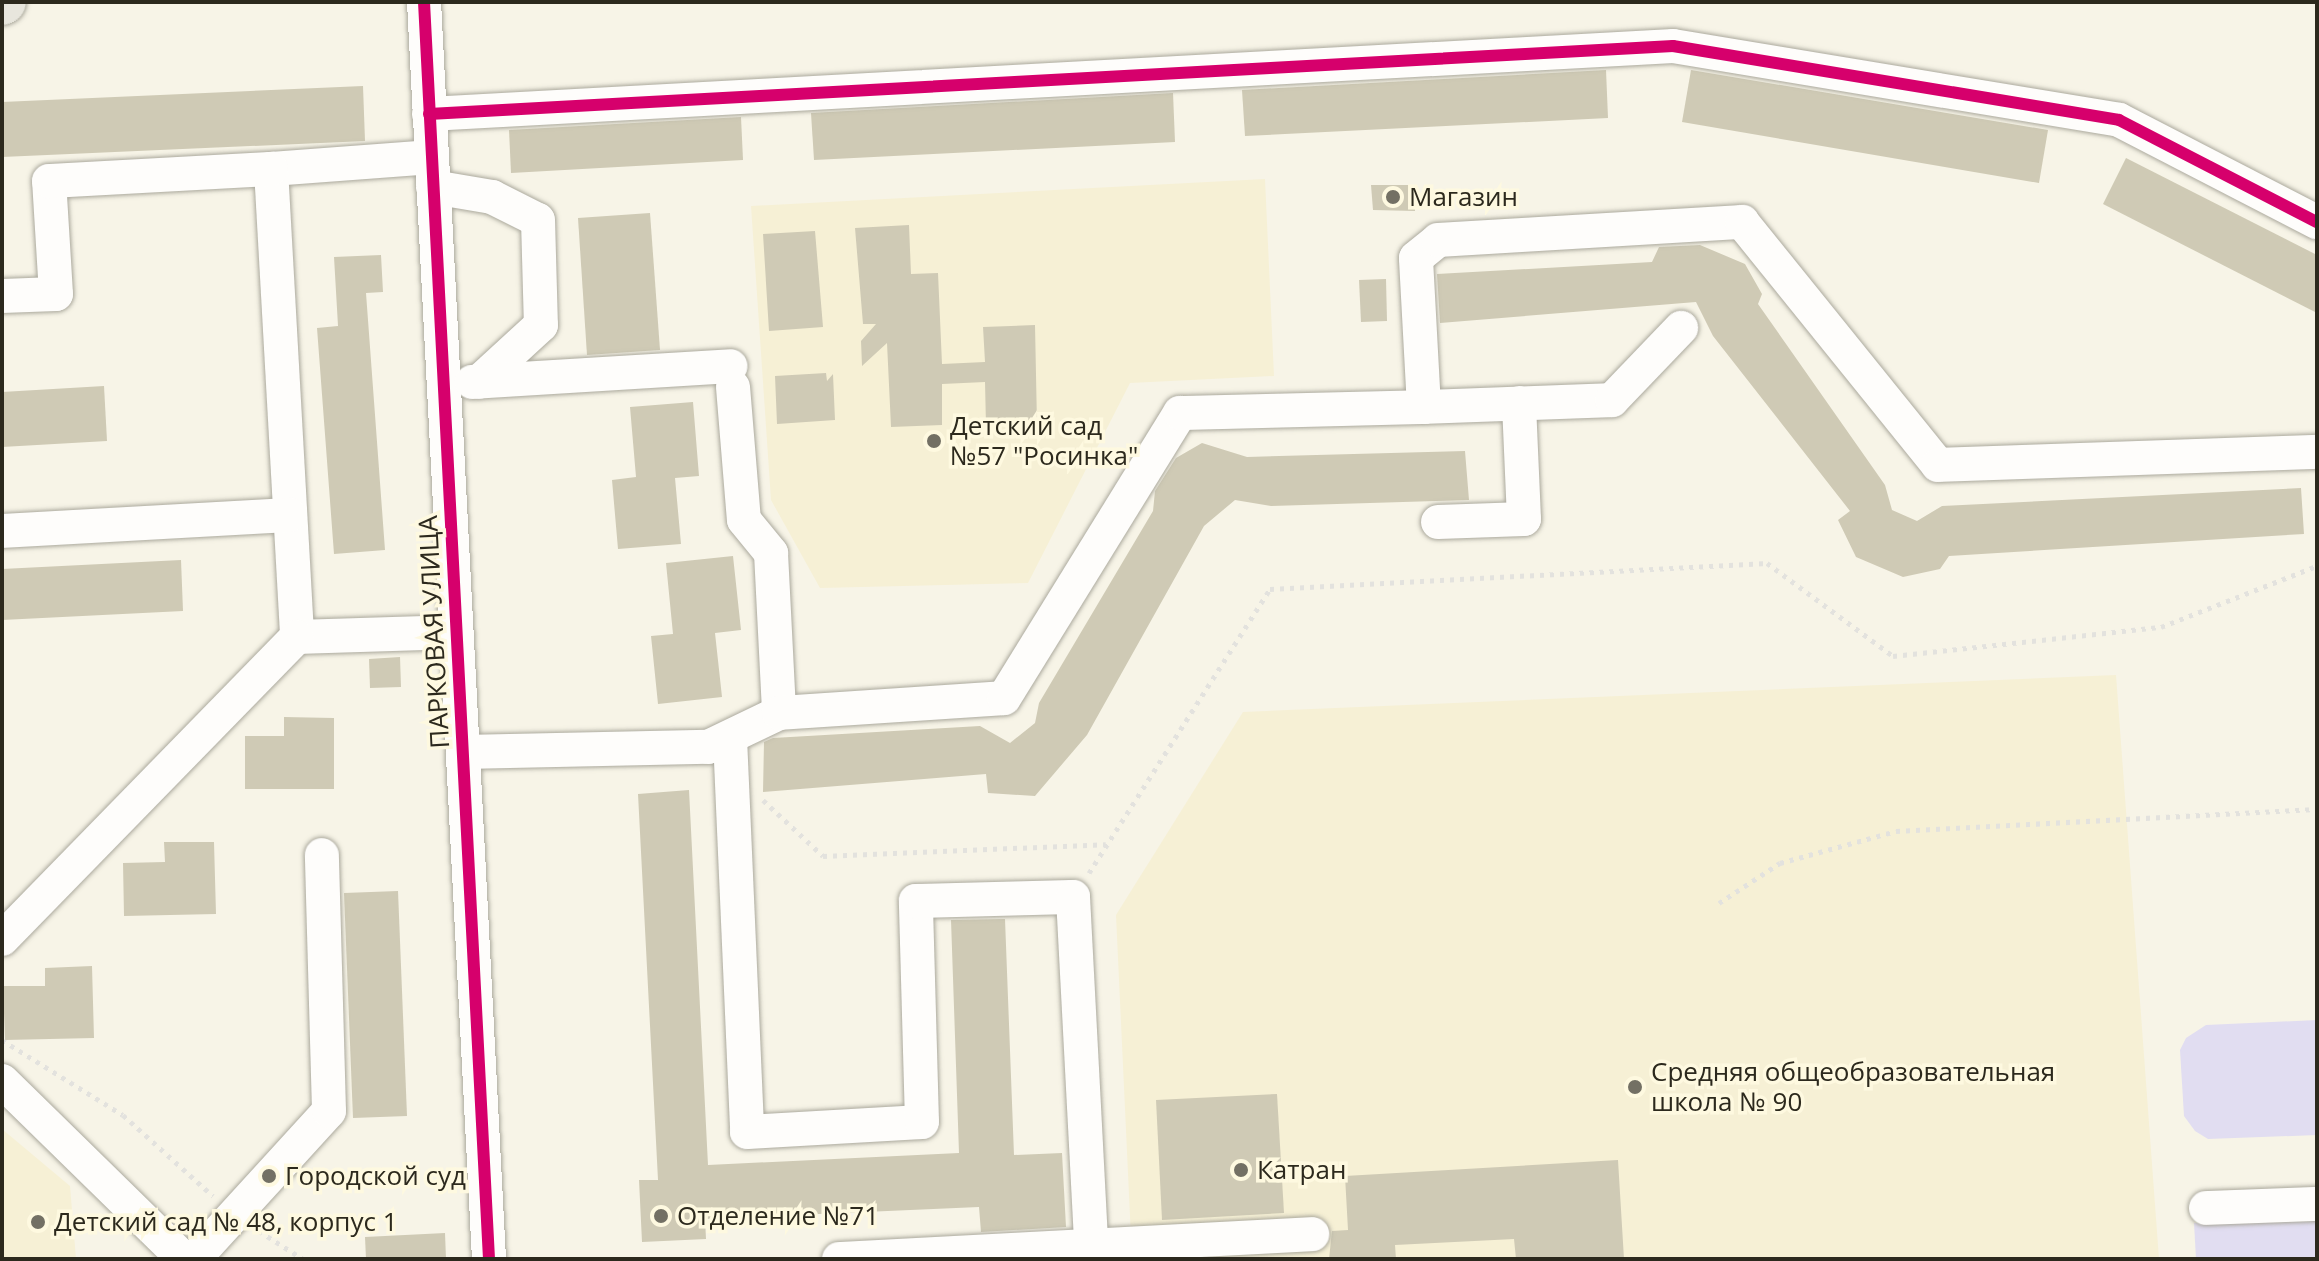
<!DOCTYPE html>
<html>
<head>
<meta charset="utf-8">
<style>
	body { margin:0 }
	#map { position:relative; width:2319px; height:1261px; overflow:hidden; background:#f7f4e7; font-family:"Open Sans",sans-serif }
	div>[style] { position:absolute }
	.built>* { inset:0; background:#f6f0d5 }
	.green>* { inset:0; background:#e1ddf1 }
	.building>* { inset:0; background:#cfcab5 }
	.path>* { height:5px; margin-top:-2.5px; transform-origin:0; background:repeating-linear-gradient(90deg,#e3e2de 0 4px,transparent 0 10px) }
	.roads { filter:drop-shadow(0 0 2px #aba99d) drop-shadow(0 0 2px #aba99d) }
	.minor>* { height:34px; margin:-17px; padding:0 17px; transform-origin:17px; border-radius:17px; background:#fefdfb }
	.major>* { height:44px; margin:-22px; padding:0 22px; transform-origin:22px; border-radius:22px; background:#e8e6dd }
	.cycleway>* { height:12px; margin:-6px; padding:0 6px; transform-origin:6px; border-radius:6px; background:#d6006c }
	.dots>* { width:22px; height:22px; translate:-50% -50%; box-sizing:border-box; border:4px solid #fef9e0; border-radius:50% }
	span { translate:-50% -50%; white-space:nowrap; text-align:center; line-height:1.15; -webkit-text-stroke:7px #fef9e0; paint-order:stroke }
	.poi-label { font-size:26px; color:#2c291d }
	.left { translate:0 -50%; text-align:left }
	.street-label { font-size:26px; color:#2c291d }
	.frame { position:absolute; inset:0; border:4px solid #2c291d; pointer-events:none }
</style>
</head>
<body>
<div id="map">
	<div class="built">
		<i style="clip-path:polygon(1265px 179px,1274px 376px,1130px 383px,1028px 583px,820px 588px,771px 500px,751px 206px)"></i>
		<i style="clip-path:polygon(2116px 675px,2159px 1259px,1132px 1259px,1116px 915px,1243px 712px)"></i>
		<i style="clip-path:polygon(2px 1129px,70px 1186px,76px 1259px,2px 1259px)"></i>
	</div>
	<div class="green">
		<i style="clip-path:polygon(2317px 1020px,2317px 1135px,2208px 1139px,2195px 1131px,2184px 1116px,2180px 1050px,2186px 1038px,2206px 1025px)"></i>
		<i style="clip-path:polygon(2317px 1216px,2317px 1259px,2196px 1259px,2194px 1223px)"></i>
	</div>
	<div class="building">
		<i style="clip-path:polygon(1606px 70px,1608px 118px,1245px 136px,1242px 90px)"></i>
		<i style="clip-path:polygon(1691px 70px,2048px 130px,2039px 183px,1682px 122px)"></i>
		<i style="clip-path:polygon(363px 86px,365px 141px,2px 157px,2px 102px)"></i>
		<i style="clip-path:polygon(1173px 93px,1175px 142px,814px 160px,811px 113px)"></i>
		<i style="clip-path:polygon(741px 117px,743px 160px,511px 173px,509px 130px)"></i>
		<i style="clip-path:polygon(2126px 158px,2317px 255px,2317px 313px,2103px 204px)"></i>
		<i style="clip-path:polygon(1371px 185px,1414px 185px,1415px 211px,1373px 210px)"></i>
		<i style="clip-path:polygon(650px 213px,660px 350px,587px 355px,578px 218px)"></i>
		<i style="clip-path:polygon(909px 225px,911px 274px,938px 273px,942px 364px,985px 362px,983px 327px,1035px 325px,1037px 424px,986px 426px,985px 382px,942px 384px,942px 425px,891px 427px,887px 343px,862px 366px,861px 341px,876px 324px,863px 324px,855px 228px)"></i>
		<i style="clip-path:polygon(815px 231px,823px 327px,769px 331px,763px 234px)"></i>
		<i style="clip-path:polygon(1700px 245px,1745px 264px,1762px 294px,1758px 304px,1885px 485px,1892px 510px,1917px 521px,1942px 506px,2301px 488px,2304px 534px,1949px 556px,1940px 569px,1903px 577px,1856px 557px,1838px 520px,1850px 511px,1713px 336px,1696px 302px,1440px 323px,1437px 274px,1652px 262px,1659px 247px)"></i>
		<i style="clip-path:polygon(381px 255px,383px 292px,366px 293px,385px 550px,334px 554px,317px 328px,338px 326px,334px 257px)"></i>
		<i style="clip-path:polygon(1386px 279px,1387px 321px,1361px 322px,1359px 280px)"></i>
		<i style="clip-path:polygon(826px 373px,827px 381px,833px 374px,835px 420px,777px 424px,775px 376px)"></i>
		<i style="clip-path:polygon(104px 386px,107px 441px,2px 447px,2px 392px)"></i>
		<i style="clip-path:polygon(693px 402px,699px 476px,675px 478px,681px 544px,618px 549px,612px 480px,636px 477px,630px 407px)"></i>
		<i style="clip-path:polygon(1202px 443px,1247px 457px,1465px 451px,1469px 500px,1271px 506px,1235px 500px,1204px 526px,1087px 735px,1035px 796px,988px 793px,986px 774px,763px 792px,764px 742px,773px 738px,980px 726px,1010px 743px,1035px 723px,1039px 703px,1153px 511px,1155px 491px,1176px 458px)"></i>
		<i style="clip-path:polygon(733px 556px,741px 630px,715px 633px,722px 697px,658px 704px,651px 636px,673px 634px,666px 563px)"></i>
		<i style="clip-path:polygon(181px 560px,183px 611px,2px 620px,2px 569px)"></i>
		<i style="clip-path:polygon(400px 657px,401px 687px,370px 688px,369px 659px)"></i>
		<i style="clip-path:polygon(284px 717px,334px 718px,334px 789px,245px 789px,245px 736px,284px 736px)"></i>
		<i style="clip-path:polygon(689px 790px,708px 1165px,959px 1153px,951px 920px,1005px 919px,1014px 1155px,1062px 1153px,1066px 1227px,981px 1232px,979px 1207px,705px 1219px,706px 1239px,642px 1242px,639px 1180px,658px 1180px,638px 794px)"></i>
		<i style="clip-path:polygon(164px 842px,214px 842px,216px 914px,124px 916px,123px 863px,165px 862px)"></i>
		<i style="clip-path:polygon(398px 891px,407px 1116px,353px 1118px,344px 893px)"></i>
		<i style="clip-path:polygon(92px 966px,94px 1038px,5px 1040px,3px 986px,45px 986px,45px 968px)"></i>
		<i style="clip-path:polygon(1277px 1094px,1284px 1213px,1162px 1220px,1156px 1100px)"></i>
		<i style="clip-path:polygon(1618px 1160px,1624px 1259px,1516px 1259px,1514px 1239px,1395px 1245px,1396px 1259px,1329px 1259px,1332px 1231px,1348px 1230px,1345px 1176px)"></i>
		<i style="clip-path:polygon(445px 1233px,446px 1259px,366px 1259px,365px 1237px)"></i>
	</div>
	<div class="path">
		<i style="left:763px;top:800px;width:82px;rotate:43deg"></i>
		<i style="left:823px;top:856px;width:283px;rotate:-2.4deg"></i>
		<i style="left:1089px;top:873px;width:337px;rotate:-57.5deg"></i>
		<i style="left:1270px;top:589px;width:498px;rotate:-3deg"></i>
		<i style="left:1767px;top:563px;width:157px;rotate:36.4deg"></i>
		<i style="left:1893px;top:656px;width:270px;rotate:-6.2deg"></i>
		<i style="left:2161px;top:627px;width:168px;rotate:-21.4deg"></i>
		<i style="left:1719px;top:903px;width:73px;rotate:-33.3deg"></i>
		<i style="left:1780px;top:863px;width:120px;rotate:-15.4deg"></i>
		<i style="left:1896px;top:831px;width:422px;rotate:-3deg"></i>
		<i style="left:2px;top:1040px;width:142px;rotate:31.8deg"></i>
		<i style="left:123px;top:1115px;width:121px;rotate:42deg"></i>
		<i style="left:259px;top:1231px;width:52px;rotate:32.5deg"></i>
	</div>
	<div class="roads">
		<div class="minor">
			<i style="left:424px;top:2px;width:1259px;rotate:87.04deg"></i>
			<i style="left:429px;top:114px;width:1246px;rotate:-3.13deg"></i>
			<i style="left:1673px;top:46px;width:452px;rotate:9.4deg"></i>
			<i style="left:2119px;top:120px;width:223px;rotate:27.3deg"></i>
			<i style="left:432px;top:157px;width:161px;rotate:175.7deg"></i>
			<i style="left:271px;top:169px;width:469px;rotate:86.8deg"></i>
			<i style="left:297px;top:637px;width:159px;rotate:-1.8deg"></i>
			<i style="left:433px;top:187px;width:60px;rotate:9.6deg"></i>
			<i style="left:492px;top:197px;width:51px;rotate:26.6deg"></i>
			<i style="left:538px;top:220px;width:105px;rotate:88.4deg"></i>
			<i style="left:541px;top:325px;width:84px;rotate:137.4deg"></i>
			<i style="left:2px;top:296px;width:54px;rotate:-2.1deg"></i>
			<i style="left:56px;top:294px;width:113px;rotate:-93.5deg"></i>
			<i style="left:49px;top:181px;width:222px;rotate:-3.1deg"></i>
			<i style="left:472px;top:382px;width:259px;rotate:-3.5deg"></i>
			<i style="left:733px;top:387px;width:133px;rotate:85.3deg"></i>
			<i style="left:744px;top:520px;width:43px;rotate:50.7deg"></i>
			<i style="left:771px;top:553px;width:160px;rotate:87.1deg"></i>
			<i style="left:1424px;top:407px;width:188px;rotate:-2.1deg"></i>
			<i style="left:1612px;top:400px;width:100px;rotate:-46.2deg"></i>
			<i style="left:1438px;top:522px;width:86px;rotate:-2deg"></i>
			<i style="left:1524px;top:519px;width:116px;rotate:-92.5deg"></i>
			<i style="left:2px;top:531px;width:288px;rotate:-3.2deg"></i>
			<i style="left:730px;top:738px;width:394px;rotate:87.5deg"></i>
			<i style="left:747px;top:1132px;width:175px;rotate:-3.3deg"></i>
			<i style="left:922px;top:1122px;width:221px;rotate:-91.6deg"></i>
			<i style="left:916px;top:901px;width:157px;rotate:-1.5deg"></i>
			<i style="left:1073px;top:897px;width:362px;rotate:87deg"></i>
			<i style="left:463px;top:752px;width:245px;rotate:-1.2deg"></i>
			<i style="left:708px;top:747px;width:79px;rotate:-25.6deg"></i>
			<i style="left:779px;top:713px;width:225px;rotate:-3.8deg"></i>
			<i style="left:1004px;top:698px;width:335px;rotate:-58.3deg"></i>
			<i style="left:1180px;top:413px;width:244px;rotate:-1.4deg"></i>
			<i style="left:1424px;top:407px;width:149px;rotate:-93.1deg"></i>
			<i style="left:1416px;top:258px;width:28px;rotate:-39deg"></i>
			<i style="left:1438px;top:240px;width:305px;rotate:-3.4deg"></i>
			<i style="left:1742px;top:222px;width:312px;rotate:51.1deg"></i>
			<i style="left:1938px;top:465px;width:379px;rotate:-2deg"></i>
			<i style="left:2px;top:939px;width:422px;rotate:-45.7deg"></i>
			<i style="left:2px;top:1081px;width:255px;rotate:44.4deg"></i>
			<i style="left:2206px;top:1208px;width:111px;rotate:-2.1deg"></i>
			<i style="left:194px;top:1259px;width:200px;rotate:-47.6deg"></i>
			<i style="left:329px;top:1111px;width:256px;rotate:-91.6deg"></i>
			<i style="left:839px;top:1259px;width:474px;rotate:-3deg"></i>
		</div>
		<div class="major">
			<i style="left:2px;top:3px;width:2px;rotate:-27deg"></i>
		</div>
	</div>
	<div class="cycleway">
		<i style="left:424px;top:2px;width:1259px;rotate:87.04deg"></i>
		<i style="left:429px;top:114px;width:1246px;rotate:-3.13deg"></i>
		<i style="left:1673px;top:46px;width:452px;rotate:9.4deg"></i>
		<i style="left:2119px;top:120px;width:223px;rotate:27.3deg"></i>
	</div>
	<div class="dots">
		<i style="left:1393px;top:197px;background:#737064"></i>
		<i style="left:934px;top:441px;background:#737064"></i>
		<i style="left:1635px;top:1087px;background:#737064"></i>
		<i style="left:1241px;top:1170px;background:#737064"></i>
		<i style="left:269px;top:1176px;background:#737064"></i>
		<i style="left:661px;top:1216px;background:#737064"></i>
		<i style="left:38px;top:1222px;background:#737064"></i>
	</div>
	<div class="poi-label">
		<span class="left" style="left:1409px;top:197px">Магазин</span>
		<span class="left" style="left:950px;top:441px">Детский сад<br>№57 "Росинка"</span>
		<span class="left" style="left:1651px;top:1087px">Средняя общеобразовательная<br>школа № 90</span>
		<span class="left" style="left:1257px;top:1170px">Катран</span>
		<span class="left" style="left:285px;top:1176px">Городской суд</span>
		<span class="left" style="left:677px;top:1216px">Отделение №71</span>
		<span class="left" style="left:54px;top:1222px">Детский сад № 48, корпус 1</span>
	</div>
	<div class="street-label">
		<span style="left:434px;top:632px;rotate:-93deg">ПАРКОВАЯ УЛИЦА</span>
	</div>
	<div class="frame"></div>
</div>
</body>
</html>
